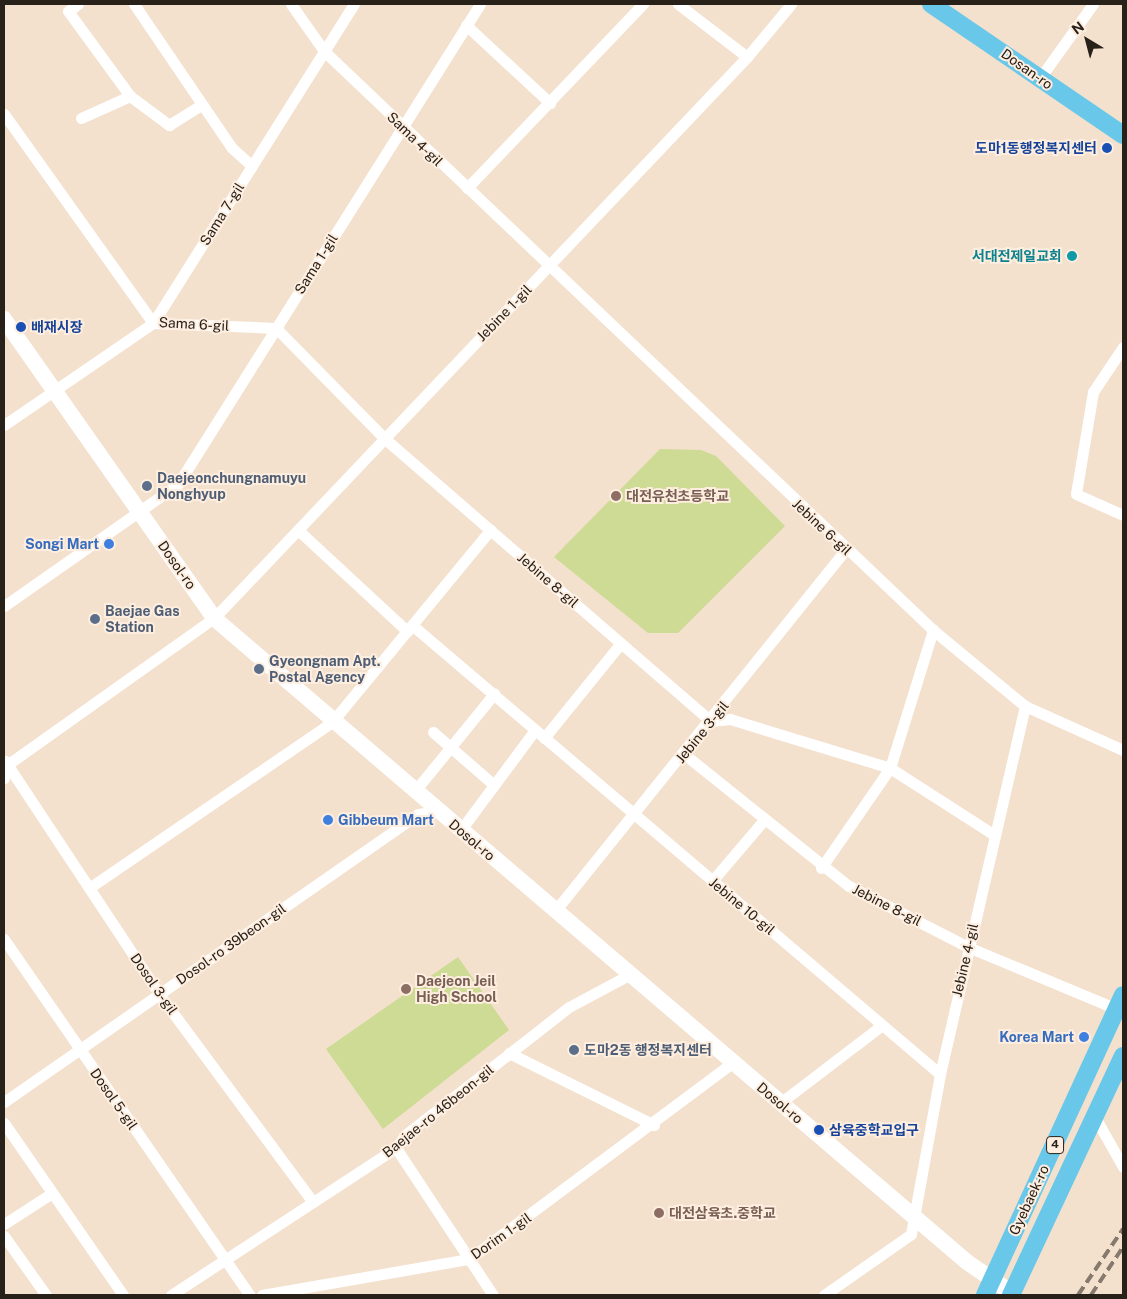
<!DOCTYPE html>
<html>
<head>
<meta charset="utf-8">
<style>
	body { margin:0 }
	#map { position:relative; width:1127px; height:1299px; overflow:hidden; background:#f3e0cd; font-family:"Public Sans","Noto Sans KR",sans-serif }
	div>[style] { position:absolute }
	.green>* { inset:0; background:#cddb94 }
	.street>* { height:11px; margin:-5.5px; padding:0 5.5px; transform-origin:5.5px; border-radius:5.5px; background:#fff }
	.secondary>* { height:16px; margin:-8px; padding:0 8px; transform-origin:8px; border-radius:8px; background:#fff }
	.primary>* { height:18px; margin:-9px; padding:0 9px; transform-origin:9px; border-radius:9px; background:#69c7e9 }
	.rail>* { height:4px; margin-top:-2px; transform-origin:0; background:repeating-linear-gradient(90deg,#86796d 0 10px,transparent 0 15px) }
	.dots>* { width:14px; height:14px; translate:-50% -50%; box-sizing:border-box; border:2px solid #feeedf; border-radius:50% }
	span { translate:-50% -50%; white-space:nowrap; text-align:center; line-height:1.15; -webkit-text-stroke:4px #feeedf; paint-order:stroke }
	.shield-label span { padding:1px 4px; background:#feeedf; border:1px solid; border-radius:4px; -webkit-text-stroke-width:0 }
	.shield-label { font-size:12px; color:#28211a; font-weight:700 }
	.street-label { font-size:14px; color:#28211a }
	.transit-label { font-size:14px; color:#164399; font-weight:700 }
	.right { translate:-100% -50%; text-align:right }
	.left { translate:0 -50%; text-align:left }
	.culture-label { font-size:14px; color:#0d838f; font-weight:700 }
	.service-label { font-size:14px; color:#4e5e75; font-weight:700 }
	.education-label { font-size:14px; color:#785e54; font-weight:700 }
	.shop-label { font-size:14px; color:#366cbe; font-weight:700 }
	.frame { position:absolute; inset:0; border:5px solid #28211a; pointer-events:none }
	.north { position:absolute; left:1062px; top:15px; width:50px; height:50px; -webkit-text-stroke:4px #feeedf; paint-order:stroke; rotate:323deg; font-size:14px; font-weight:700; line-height:20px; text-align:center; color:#28211a }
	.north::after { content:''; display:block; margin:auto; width:18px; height:22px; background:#28211a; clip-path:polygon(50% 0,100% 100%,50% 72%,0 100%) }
</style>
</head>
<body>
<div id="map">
	<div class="green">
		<i style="clip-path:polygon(660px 449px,701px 450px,716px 456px,785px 526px,678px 633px,648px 633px,554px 557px)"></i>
		<i style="clip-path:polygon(458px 957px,509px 1030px,383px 1129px,326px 1049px)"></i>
	</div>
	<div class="street">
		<i style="left:78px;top:4px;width:12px;rotate:145deg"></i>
		<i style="left:68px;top:11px;width:105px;rotate:53.9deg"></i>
		<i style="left:130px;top:96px;width:49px;rotate:36.6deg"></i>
		<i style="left:169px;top:125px;width:39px;rotate:-32deg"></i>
		<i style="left:134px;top:4px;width:174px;rotate:55.8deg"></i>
		<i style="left:232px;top:148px;width:27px;rotate:42deg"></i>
		<i style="left:291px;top:4px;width:57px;rotate:54.9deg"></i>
		<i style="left:324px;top:51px;width:840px;rotate:43.55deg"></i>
		<i style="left:933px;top:630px;width:119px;rotate:39.6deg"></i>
		<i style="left:1025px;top:706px;width:107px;rotate:24.2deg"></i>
		<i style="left:678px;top:4px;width:87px;rotate:37.5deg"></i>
		<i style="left:466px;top:25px;width:115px;rotate:42.9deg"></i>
		<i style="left:1040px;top:78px;width:91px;rotate:-54.4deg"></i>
		<i style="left:4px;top:114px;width:257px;rotate:54.5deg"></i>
		<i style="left:153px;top:323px;width:123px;rotate:2.3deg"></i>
		<i style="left:276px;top:328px;width:154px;rotate:45.5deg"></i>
		<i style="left:384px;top:438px;width:432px;rotate:40.9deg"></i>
		<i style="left:711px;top:721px;width:19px;rotate:-6deg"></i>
		<i style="left:730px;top:719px;width:167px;rotate:17deg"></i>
		<i style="left:890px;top:768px;width:122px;rotate:32.7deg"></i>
		<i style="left:81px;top:118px;width:54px;rotate:-24.2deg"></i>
		<i style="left:467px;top:188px;width:255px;rotate:-46.3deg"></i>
		<i style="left:1123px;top:347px;width:54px;rotate:123.7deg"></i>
		<i style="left:1093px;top:392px;width:103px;rotate:99.5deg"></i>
		<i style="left:1076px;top:494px;width:51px;rotate:24.1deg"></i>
		<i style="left:4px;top:425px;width:181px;rotate:-34.4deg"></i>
		<i style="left:153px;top:323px;width:377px;rotate:-57.8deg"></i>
		<i style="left:298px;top:530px;width:149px;rotate:42.8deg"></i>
		<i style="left:4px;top:606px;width:213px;rotate:-35deg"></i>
		<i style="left:178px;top:484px;width:567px;rotate:-57.82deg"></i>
		<i style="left:412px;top:625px;width:693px;rotate:40.38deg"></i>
		<i style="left:433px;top:732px;width:81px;rotate:41deg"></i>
		<i style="left:544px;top:738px;width:122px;rotate:-51deg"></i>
		<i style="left:684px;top:754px;width:211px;rotate:38.7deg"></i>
		<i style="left:849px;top:886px;width:134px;rotate:27.1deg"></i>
		<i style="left:968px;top:947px;width:161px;rotate:22.6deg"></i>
		<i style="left:5px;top:761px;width:279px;rotate:56.5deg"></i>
		<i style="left:159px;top:994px;width:259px;rotate:53.5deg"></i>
		<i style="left:4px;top:778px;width:13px;rotate:-77deg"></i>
		<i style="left:7px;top:765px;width:254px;rotate:-35.4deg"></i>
		<i style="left:214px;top:618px;width:774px;rotate:-46.47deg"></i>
		<i style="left:747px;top:57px;width:69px;rotate:-50.3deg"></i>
		<i style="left:414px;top:792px;width:127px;rotate:-50.8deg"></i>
		<i style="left:460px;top:831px;width:126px;rotate:-53.4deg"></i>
		<i style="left:821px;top:868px;width:121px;rotate:-55.4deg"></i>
		<i style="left:890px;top:768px;width:145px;rotate:-72.7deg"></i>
		<i style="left:712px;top:881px;width:80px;rotate:-49.6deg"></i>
		<i style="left:89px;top:888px;width:294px;rotate:-34.3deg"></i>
		<i style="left:332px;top:722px;width:249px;rotate:-50.5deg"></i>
		<i style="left:555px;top:911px;width:464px;rotate:-51.2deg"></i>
		<i style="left:4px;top:939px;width:433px;rotate:55.4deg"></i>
		<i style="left:509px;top:1053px;width:162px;rotate:26.4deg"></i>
		<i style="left:4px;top:1102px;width:504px;rotate:-34.82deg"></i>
		<i style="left:418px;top:814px;width:20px;rotate:-9deg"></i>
		<i style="left:780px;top:1103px;width:128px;rotate:-37.4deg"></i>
		<i style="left:1096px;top:1119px;width:55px;rotate:60.6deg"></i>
		<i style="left:4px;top:1123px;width:209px;rotate:55.3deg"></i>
		<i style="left:396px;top:1148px;width:176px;rotate:56.6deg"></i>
		<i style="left:4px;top:1224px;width:57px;rotate:-32.9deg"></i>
		<i style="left:4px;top:1236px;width:72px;rotate:54.6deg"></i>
		<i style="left:171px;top:1295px;width:269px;rotate:-33.2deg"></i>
		<i style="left:396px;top:1148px;width:16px;rotate:-55deg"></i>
		<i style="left:405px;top:1135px;width:208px;rotate:-38deg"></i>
		<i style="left:569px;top:1007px;width:68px;rotate:-28.1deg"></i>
		<i style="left:262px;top:1295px;width:210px;rotate:-9.9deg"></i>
		<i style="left:469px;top:1259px;width:328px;rotate:-36.7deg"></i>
		<i style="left:824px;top:1295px;width:106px;rotate:-35deg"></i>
		<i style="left:911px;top:1234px;width:163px;rotate:-79.7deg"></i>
		<i style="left:940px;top:1074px;width:378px;rotate:-77deg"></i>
	</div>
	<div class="secondary">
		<i style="left:4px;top:319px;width:365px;rotate:54.9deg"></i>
		<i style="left:214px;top:618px;width:991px;rotate:40.54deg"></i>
		<i style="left:967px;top:1262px;width:55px;rotate:34.6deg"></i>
	</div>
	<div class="primary">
		<i style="left:931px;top:4px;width:232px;rotate:34.3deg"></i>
		<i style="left:985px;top:1295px;width:330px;rotate:-65.3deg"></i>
		<i style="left:1011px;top:1295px;width:264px;rotate:-64.9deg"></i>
	</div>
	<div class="rail">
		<i style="left:1078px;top:1295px;width:80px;rotate:-55.7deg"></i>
		<i style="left:1091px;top:1295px;width:58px;rotate:-56.3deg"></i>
	</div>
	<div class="dots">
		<i style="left:1107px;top:148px;background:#1a4fb4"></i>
		<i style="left:1072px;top:256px;background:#0f9aa8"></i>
		<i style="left:21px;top:327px;background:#1a4fb4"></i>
		<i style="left:147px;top:486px;background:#5c6f8a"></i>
		<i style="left:616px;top:496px;background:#8d6e63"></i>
		<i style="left:109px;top:544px;background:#3f7fe0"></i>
		<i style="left:95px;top:619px;background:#5c6f8a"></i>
		<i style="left:259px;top:669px;background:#5c6f8a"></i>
		<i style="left:328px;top:820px;background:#3f7fe0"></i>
		<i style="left:406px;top:989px;background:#8d6e63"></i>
		<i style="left:1084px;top:1037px;background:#3f7fe0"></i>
		<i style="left:574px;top:1050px;background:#5c6f8a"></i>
		<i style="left:819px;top:1130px;background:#1a4fb4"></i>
		<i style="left:659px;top:1213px;background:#8d6e63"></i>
	</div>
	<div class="shield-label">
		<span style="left:1055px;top:1145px">4</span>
	</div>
	<div class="street-label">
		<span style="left:1027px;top:69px;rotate:35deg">Dosan-ro</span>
		<span style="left:415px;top:139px;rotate:44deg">Sama 4-gil</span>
		<span style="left:222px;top:214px;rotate:-58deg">Sama 7-gil</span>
		<span style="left:316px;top:264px;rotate:-58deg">Sama 1-gil</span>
		<span style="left:504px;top:313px;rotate:-46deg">Jebine 1-gil</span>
		<span style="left:194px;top:324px;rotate:3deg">Sama 6-gil</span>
		<span style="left:822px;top:527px;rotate:43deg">Jebine 6-gil</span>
		<span style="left:177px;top:565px;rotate:55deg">Dosol-ro</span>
		<span style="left:548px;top:580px;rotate:41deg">Jebine 8-gil</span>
		<span style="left:702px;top:732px;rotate:-51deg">Jebine 3-gil</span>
		<span style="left:472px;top:840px;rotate:40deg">Dosol-ro</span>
		<span style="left:887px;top:905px;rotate:27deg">Jebine 8-gil</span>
		<span style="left:742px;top:906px;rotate:40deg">Jebine 10-gil</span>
		<span style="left:231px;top:944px;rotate:-35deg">Dosol-ro 39beon-gil</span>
		<span style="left:965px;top:960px;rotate:-77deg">Jebine 4-gil</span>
		<span style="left:154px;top:984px;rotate:55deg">Dosol 3-gil</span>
		<span style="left:114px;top:1099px;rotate:55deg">Dosol 5-gil</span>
		<span style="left:780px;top:1103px;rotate:40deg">Dosol-ro</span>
		<span style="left:438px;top:1111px;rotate:-39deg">Baejae-ro 46beon-gil</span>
		<span style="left:1029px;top:1200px;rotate:-65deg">Gyebaek-ro</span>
		<span style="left:501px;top:1236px;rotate:-35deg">Dorim 1-gil</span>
	</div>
	<div class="transit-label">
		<span class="right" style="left:1097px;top:148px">도마1동행정복지센터</span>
		<span class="left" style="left:31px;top:327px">배재시장</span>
		<span class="left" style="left:829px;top:1130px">삼육중학교입구</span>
	</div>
	<div class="culture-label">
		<span class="right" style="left:1062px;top:256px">서대전제일교회</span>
	</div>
	<div class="service-label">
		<span class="left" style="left:157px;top:486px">Daejeonchungnamuyu<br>Nonghyup</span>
		<span class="left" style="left:105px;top:619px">Baejae Gas<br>Station</span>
		<span class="left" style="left:269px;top:669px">Gyeongnam Apt.<br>Postal Agency</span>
		<span class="left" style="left:584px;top:1050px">도마2동 행정복지센터</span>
	</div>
	<div class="education-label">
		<span class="left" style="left:626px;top:496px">대전유천초등학교</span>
		<span class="left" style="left:416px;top:989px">Daejeon Jeil<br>High School</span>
		<span class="left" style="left:669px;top:1213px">대전삼육초.중학교</span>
	</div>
	<div class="shop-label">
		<span class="right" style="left:99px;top:544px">Songi Mart</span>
		<span class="left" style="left:338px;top:820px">Gibbeum Mart</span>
		<span class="right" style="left:1074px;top:1037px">Korea Mart</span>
	</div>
	<div class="frame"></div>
	<div class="north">N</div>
</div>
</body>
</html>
